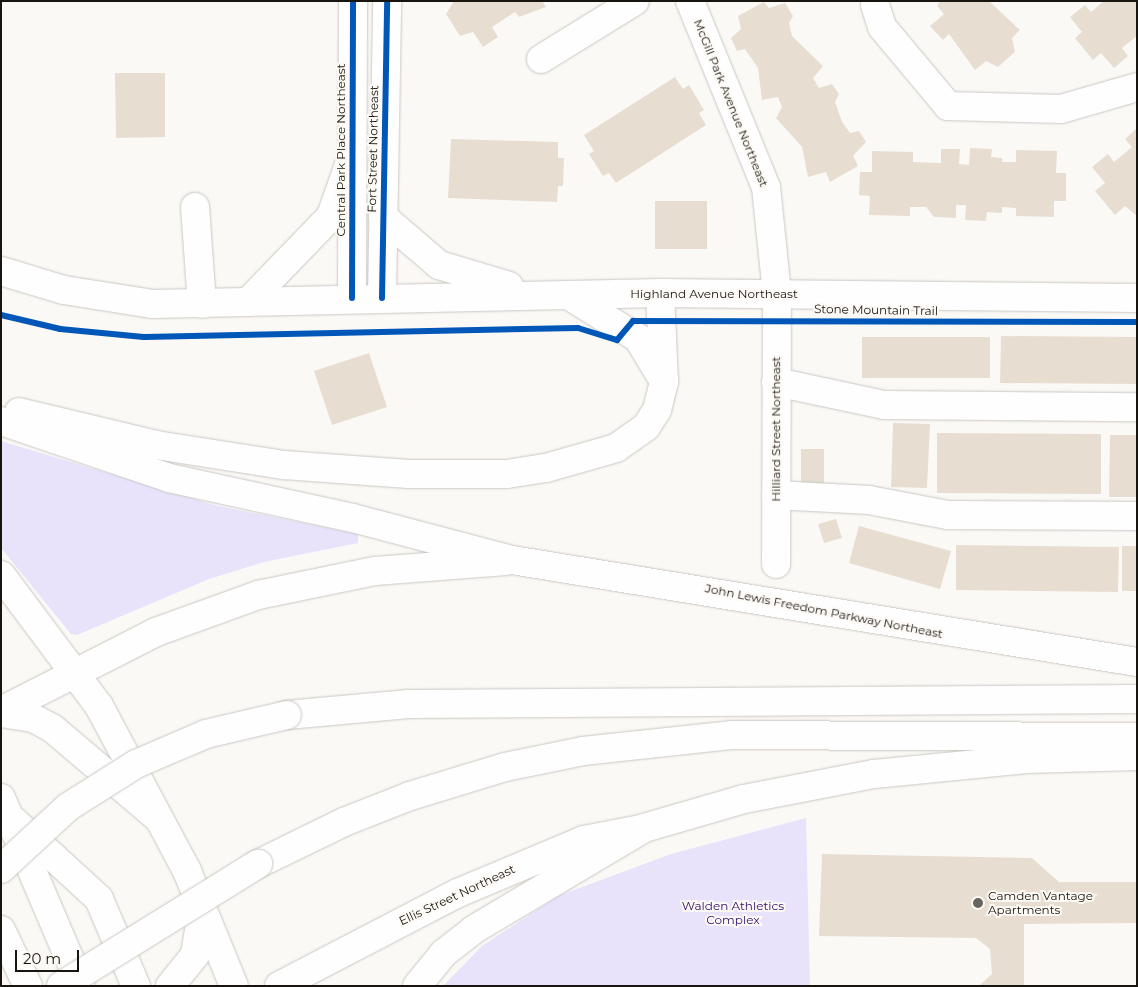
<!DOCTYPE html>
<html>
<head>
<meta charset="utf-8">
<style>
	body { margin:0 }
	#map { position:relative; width:1138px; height:987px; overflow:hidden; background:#fbf9f6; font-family:Montserrat,sans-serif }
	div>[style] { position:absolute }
	.green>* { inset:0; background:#e8e3fb }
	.building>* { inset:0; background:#e7ded1 }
	.roads { filter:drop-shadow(0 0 1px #cac7c3) drop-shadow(0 0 1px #cac7c3) }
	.minor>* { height:28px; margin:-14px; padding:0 14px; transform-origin:14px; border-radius:14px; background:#fefefe }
	.major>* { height:28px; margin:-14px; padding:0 14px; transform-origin:14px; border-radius:14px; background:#fefefe }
	.highway>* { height:28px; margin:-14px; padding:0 14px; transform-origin:14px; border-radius:14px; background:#fefefe }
	.bridges { filter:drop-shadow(0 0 1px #cac7c3) drop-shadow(0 0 1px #cac7c3) }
	.highway-bridge>* { height:28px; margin:-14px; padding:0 14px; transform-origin:14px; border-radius:14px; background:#fefefe }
	.cycleway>* { height:6px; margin:-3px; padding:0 3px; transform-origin:3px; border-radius:3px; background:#0057b8 }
	.dots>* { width:14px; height:14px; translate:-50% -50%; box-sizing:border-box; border:2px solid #fdf9f4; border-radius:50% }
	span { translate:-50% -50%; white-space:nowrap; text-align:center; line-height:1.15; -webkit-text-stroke:4px #fdf9f4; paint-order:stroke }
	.street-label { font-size:12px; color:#181510 }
	.poi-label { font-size:12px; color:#181510 }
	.left { translate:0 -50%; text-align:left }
	.park-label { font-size:12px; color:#310d69 }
	.frame { position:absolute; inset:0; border:2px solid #181510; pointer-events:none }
	.scale { position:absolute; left:15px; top:950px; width:64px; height:22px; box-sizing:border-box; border:2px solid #181510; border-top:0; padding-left:6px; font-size:15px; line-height:18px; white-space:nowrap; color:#181510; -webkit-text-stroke:4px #fdf9f4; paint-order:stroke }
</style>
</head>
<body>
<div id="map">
	<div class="green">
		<i style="clip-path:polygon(1px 441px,214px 505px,358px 534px,358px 543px,264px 562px,209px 579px,77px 635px,71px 634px,1px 548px)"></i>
		<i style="clip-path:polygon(806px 818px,810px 986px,443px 986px,482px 946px,558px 896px,671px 854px)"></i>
	</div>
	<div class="building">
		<i style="clip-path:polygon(454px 1px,542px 1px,546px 7px,519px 17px,515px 12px,492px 27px,498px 37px,483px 47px,473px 32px,460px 36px,446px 14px)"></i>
		<i style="clip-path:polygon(940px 1px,989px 1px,1020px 30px,1012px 38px,1015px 52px,998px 67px,986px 61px,975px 70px,949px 34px,943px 40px,930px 26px,944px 14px,937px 6px)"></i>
		<i style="clip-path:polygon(1104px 1px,1137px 1px,1137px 36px,1122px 48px,1128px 56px,1114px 68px,1101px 53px,1093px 60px,1075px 38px,1082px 32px,1070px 17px,1085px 5px,1091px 12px)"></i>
		<i style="clip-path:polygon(764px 2px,769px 8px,785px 3px,793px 16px,789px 23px,792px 36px,823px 66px,813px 78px,819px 88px,832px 84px,839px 94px,835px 102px,842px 122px,850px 133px,859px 131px,866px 142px,853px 156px,858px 166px,830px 182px,826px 172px,808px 177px,802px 147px,776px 118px,782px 107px,778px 97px,762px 100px,758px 68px,745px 49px,737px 51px,731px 38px,741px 29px,738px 16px)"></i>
		<i style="clip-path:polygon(115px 73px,165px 73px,165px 137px,116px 138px)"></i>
		<i style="clip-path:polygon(675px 77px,683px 89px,689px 85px,704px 110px,699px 113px,706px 125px,616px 183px,609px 173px,603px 176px,589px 154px,594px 151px,584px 135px)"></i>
		<i style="clip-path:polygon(1137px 128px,1137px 216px,1125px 206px,1115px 215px,1095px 191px,1105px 183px,1092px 167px,1108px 154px,1114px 162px,1132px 147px,1125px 139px)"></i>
		<i style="clip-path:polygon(451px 139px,558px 142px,558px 158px,564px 158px,563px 186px,558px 186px,557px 202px,448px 198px)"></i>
		<i style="clip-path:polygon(970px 148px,992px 149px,991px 157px,1002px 158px,1002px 162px,1016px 162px,1016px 150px,1057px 151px,1056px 173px,1066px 173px,1066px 201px,1054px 201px,1054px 217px,1016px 216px,1016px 208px,1002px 207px,1002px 213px,987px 212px,986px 221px,965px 220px,966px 205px,956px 205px,956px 218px,934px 217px,926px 207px,910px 207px,910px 216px,869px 215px,870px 196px,859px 195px,860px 172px,872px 172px,872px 151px,913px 152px,913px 162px,941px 163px,941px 149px,960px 149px,959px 164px,969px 165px)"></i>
		<i style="clip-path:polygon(655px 201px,707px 201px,707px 249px,655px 249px)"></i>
		<i style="clip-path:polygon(1001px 336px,1137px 337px,1137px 384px,1000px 383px)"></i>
		<i style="clip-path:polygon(862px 337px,990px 337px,990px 378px,862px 378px)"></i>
		<i style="clip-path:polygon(369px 353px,387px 407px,332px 425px,314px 371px)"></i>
		<i style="clip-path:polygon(893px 423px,930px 424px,927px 488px,891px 487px)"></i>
		<i style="clip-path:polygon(937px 433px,1101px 434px,1101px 494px,937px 493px)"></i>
		<i style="clip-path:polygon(1110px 435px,1137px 435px,1137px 497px,1109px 497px)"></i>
		<i style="clip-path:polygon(801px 449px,824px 449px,824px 490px,801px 490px)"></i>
		<i style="clip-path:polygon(836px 519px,842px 538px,824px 543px,818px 524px)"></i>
		<i style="clip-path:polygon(859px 526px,951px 551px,940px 589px,849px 563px)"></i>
		<i style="clip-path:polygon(956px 545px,1119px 547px,1118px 592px,956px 590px)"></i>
		<i style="clip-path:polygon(1122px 546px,1137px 546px,1137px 591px,1122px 591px)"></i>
		<i style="clip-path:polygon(822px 854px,1032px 858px,1059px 882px,1137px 882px,1137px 923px,1024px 924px,1024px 986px,979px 986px,992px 974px,990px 949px,976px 938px,819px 936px)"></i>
	</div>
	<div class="roads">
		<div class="minor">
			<i style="left:690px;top:1px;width:201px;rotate:67.8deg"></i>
			<i style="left:766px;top:187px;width:108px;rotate:84.1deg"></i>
			<i style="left:777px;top:294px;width:270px;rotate:90.2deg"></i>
			<i style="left:875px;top:5px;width:23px;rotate:72deg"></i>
			<i style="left:882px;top:27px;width:103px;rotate:50.1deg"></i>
			<i style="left:948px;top:106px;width:113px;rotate:1.5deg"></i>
			<i style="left:1061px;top:109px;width:79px;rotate:-16.1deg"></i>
			<i style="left:541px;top:59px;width:110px;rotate:-31.7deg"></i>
			<i style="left:195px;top:207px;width:97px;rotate:85.9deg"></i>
			<i style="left:352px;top:298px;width:297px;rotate:-89.8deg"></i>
			<i style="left:382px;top:298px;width:297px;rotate:-89deg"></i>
			<i style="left:776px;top:382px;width:110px;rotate:12deg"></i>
			<i style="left:884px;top:405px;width:253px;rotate:0.5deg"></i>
			<i style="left:776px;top:495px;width:93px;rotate:3.1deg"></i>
			<i style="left:869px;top:500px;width:80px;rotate:10.8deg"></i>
			<i style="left:948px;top:515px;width:189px;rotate:0.3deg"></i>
		</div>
		<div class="major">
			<i style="left:383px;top:217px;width:74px;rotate:40.6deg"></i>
			<i style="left:439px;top:265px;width:73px;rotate:16.7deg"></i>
			<i style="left:1px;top:271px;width:66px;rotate:16.8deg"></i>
			<i style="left:64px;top:290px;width:89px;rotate:9deg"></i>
			<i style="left:152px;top:304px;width:508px;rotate:-1.24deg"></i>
			<i style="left:660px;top:293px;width:477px;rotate:0.6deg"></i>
			<i style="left:248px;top:302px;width:120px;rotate:-46deg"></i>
			<i style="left:331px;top:216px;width:64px;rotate:-70.7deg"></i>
			<i style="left:1px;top:711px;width:174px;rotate:-27deg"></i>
			<i style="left:156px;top:632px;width:109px;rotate:-19.9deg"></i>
			<i style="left:258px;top:595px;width:119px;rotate:-11.6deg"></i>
			<i style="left:375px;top:571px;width:131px;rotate:-4.4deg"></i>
			<i style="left:1px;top:713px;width:32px;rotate:9deg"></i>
			<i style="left:33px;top:718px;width:21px;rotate:28deg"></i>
			<i style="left:52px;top:728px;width:138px;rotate:40.3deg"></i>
			<i style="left:170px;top:986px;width:40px;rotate:-51deg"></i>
			<i style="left:195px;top:955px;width:39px;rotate:-81deg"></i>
			<i style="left:201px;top:916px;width:16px;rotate:-104deg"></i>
			<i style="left:279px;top:986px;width:202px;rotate:-27.5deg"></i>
			<i style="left:458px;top:893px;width:137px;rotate:-22.8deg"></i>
			<i style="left:584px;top:840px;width:58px;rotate:-10.9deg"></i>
		</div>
		<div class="highway">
			<i style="left:568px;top:295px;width:82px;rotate:31.6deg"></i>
			<i style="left:638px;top:338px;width:47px;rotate:59deg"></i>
			<i style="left:19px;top:412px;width:141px;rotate:13.5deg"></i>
			<i style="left:156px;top:445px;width:130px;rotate:8.9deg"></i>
			<i style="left:284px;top:465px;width:125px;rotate:4.1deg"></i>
			<i style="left:409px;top:474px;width:98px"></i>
			<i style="left:507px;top:474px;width:39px;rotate:-9deg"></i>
			<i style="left:546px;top:468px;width:73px;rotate:-15.9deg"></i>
			<i style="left:616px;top:448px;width:37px;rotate:-35deg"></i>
			<i style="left:646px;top:427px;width:20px;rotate:-57deg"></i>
			<i style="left:657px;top:410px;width:30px;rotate:-76deg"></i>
			<i style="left:664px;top:381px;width:88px;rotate:-92.6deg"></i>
			<i style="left:1px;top:421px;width:177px;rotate:18.7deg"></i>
			<i style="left:169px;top:478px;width:188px;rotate:12.3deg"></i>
			<i style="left:353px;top:518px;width:164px;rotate:14.8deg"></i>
			<i style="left:512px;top:560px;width:633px;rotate:9.27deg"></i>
			<i style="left:1px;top:575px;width:164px;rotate:53.2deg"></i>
			<i style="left:99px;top:706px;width:187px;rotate:61.9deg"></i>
			<i style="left:187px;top:871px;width:124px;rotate:67.8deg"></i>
			<i style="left:287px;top:715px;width:122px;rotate:-5.2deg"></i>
			<i style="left:409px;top:704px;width:728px;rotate:-0.39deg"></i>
			<i style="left:1px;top:798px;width:204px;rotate:66.9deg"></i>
			<i style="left:14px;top:821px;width:115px;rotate:42.5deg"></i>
			<i style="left:99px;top:899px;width:95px;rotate:67deg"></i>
			<i style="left:258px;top:864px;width:96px;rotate:-26deg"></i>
			<i style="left:344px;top:822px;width:71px;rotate:-21.5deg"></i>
			<i style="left:410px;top:796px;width:99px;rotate:-17deg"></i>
			<i style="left:505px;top:767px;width:80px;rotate:-11.6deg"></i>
			<i style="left:583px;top:751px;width:151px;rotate:-6.1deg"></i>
			<i style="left:733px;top:735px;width:404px;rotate:0.3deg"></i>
			<i style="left:1px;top:930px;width:62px;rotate:64.3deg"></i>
			<i style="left:417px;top:986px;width:43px;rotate:-50.7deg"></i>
			<i style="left:444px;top:953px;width:37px;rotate:-38deg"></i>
			<i style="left:473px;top:930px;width:199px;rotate:-30.8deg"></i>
			<i style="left:644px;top:828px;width:104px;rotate:-16.2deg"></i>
			<i style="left:744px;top:799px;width:132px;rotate:-10.9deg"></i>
			<i style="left:874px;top:774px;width:153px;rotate:-5.6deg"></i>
			<i style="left:1026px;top:759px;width:111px;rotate:-1.5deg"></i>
		</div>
	</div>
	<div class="bridges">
		<div class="highway-bridge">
			<i style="left:1px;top:869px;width:91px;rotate:-42.8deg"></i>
			<i style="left:68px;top:807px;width:80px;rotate:-32.3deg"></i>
			<i style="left:136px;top:764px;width:76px;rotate:-23.2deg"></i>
			<i style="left:206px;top:734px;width:83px;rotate:-13.2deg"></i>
			<i style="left:61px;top:986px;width:232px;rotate:-31.8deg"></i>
		</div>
	</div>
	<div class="cycleway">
		<i style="left:352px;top:298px;width:297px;rotate:-89.8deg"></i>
		<i style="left:382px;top:298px;width:297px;rotate:-89deg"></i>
		<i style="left:1px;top:315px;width:61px;rotate:13.3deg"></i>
		<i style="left:60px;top:329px;width:84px;rotate:5.4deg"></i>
		<i style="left:144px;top:337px;width:434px;rotate:-1.2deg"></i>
		<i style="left:578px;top:328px;width:41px;rotate:17.1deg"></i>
		<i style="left:617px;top:340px;width:25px;rotate:-50deg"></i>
		<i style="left:633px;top:321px;width:504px;rotate:0.11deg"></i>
	</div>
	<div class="dots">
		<i style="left:978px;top:903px;background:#676560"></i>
	</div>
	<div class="street-label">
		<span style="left:731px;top:103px;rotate:68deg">McGill Park Avenue Northeast</span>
		<span style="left:373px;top:149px;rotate:-89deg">Fort Street Northeast</span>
		<span style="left:341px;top:150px;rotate:-90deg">Central Park Place Northeast</span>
		<span style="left:714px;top:294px">Highland Avenue Northeast</span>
		<span style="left:876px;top:310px;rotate:1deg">Stone Mountain Trail</span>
		<span style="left:776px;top:429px;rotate:-90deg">Hilliard Street Northeast</span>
		<span style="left:824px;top:611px;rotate:11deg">John Lewis Freedom Parkway Northeast</span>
		<span style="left:457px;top:895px;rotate:-25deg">Ellis Street Northeast</span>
	</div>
	<div class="poi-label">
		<span class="left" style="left:988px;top:903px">Camden Vantage<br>Apartments</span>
	</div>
	<div class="park-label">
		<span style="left:733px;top:913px">Walden Athletics<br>Complex</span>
	</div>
	<div class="frame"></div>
	<div class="scale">20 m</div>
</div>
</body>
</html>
